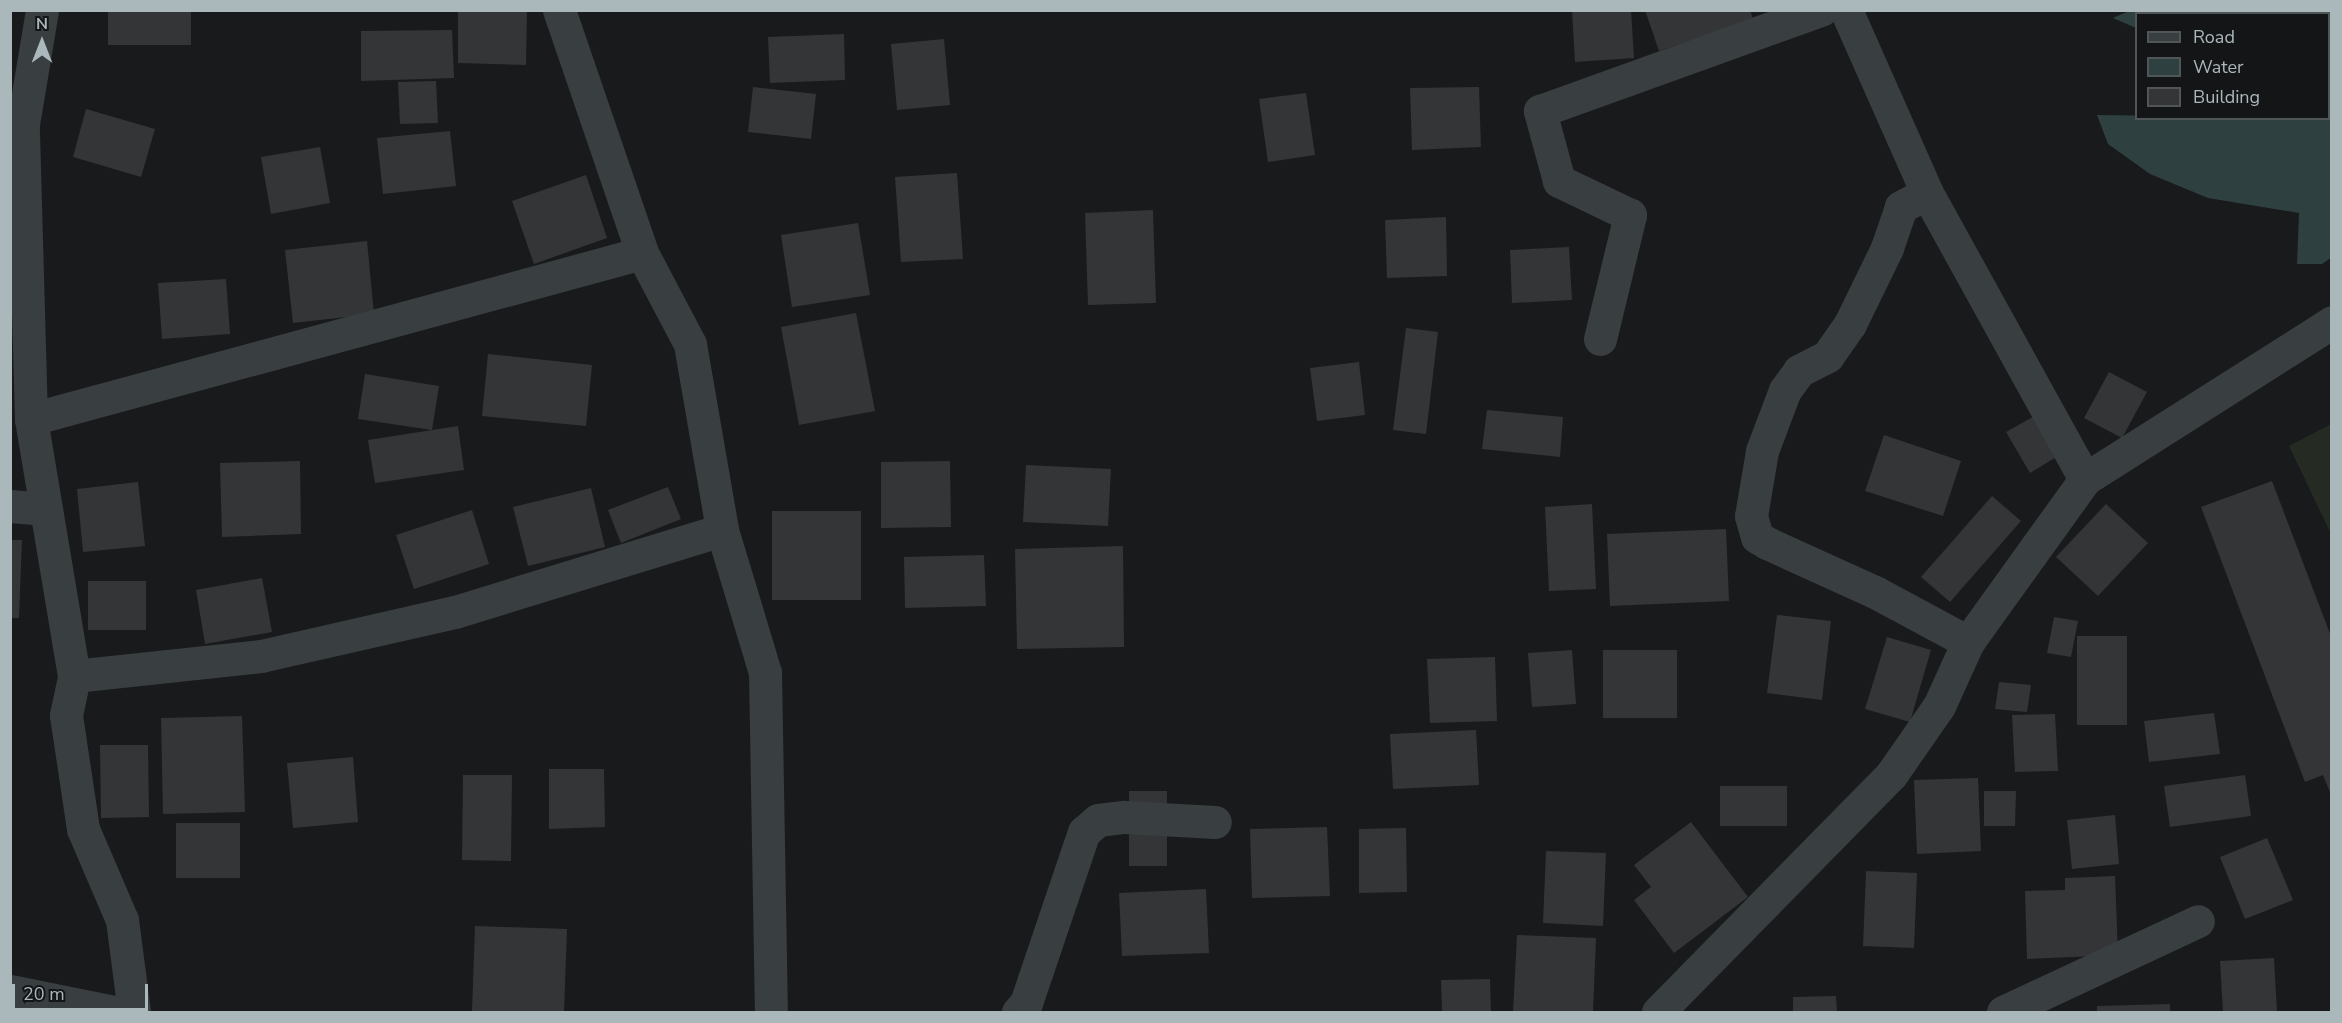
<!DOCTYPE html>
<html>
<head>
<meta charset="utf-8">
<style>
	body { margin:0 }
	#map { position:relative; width:2342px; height:1023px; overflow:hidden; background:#191a1b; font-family:"Nunito Sans",sans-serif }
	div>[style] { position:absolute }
	.green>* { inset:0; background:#252b22 }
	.water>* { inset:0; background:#2e4040 }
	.building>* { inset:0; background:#343537 }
	.minor>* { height:33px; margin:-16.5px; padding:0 16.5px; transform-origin:16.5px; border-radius:16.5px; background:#393e40 }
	span { translate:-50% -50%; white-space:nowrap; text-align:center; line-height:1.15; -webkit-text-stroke:6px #141516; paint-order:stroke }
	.frame { position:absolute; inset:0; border:12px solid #aab7bb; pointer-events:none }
	.legend { position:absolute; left:2135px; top:12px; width:195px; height:108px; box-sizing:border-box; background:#141516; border:2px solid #505658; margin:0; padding:8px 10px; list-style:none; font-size:18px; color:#aab7bb }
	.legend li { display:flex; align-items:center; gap:12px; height:30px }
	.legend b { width:30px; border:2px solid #505658 }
	.north { position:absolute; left:12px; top:12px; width:60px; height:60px; -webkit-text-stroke:4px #141516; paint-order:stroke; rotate:0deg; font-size:16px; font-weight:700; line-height:24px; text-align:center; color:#aab7bb }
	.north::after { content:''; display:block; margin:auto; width:21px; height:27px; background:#aab7bb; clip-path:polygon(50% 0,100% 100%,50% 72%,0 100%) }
	.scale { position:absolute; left:12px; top:984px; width:136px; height:27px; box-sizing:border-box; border:3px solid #aab7bb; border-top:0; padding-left:8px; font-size:18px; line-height:21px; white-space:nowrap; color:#aab7bb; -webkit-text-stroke:4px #141516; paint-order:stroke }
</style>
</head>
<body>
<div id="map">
	<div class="green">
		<i style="clip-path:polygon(2331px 424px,2331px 534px,2289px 446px)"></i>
	</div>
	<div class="water">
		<i style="clip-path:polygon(2129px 11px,2331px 11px,2332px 257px,2322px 264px,2297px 264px,2299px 213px,2208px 198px,2150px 174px,2108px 144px,2097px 115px,2328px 118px,2328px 14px,2136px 14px,2136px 28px,2113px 18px)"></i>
	</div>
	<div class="building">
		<i style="clip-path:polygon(108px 10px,191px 10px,191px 45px,108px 45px)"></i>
		<i style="clip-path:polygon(458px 10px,527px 10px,526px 65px,458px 63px)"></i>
		<i style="clip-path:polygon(1572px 10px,1631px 10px,1634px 58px,1575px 62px)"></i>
		<i style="clip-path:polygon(1645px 10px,1750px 10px,1753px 19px,1659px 51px)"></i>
		<i style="clip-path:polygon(452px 30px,454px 78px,361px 81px,361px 31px)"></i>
		<i style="clip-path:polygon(844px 34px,845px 80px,770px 83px,768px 37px)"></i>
		<i style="clip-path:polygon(944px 39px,950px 105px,897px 110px,891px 44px)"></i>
		<i style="clip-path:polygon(436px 81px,438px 123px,400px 124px,398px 82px)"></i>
		<i style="clip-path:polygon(753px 87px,816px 94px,811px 139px,748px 132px)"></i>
		<i style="clip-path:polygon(1479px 87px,1481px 147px,1412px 150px,1410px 88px)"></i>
		<i style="clip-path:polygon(1306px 93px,1315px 155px,1268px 162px,1259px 99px)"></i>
		<i style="clip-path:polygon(86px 109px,155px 129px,141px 177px,73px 157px)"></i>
		<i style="clip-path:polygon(450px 131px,456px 186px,383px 194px,377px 138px)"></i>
		<i style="clip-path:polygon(320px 147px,330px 203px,271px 214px,261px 157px)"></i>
		<i style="clip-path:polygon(957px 173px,963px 259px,901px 262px,895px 177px)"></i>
		<i style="clip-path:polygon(586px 175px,607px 238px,534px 264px,512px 201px)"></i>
		<i style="clip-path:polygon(1153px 210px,1156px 303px,1088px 305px,1085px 213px)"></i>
		<i style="clip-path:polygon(1446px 217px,1447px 276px,1387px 278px,1385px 220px)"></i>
		<i style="clip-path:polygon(858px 223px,870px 295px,792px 307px,781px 235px)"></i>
		<i style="clip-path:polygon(367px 241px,374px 314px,293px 323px,285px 250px)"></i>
		<i style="clip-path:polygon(1569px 247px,1572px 300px,1512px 303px,1510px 250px)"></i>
		<i style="clip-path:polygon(226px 279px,230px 334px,162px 339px,158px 283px)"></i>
		<i style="clip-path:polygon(856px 313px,875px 411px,799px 425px,781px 327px)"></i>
		<i style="clip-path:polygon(1406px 328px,1438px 332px,1426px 434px,1393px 430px)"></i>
		<i style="clip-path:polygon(488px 354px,592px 365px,586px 426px,482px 416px)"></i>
		<i style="clip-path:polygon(1359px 362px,1365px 415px,1317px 421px,1310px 368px)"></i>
		<i style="clip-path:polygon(2109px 372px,2147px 392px,2122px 438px,2084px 418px)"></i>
		<i style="clip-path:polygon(365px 374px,439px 386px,432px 430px,358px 419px)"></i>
		<i style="clip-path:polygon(1487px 410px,1563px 417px,1560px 457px,1482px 449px)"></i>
		<i style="clip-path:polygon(2040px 413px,2063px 453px,2030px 473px,2006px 432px)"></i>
		<i style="clip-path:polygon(458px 426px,464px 470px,375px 483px,368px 440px)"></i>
		<i style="clip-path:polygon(1884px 435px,1961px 461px,1943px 516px,1865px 491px)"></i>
		<i style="clip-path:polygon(300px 461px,301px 534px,222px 537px,220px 463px)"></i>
		<i style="clip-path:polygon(950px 461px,951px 527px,881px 528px,881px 462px)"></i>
		<i style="clip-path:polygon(1026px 465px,1111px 469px,1108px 526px,1023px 522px)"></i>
		<i style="clip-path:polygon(2272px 481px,2332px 639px,2332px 797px,2323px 775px,2305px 782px,2201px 507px)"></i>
		<i style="clip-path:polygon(138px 482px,145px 546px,83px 552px,77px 489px)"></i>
		<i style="clip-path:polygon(668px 487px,681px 519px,621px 543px,608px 510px)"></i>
		<i style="clip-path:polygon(591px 488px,605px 547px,528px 566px,513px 507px)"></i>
		<i style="clip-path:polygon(1992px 496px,2021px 521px,1950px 602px,1921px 577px)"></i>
		<i style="clip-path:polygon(1592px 504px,1596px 589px,1549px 591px,1545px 507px)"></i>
		<i style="clip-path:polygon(2106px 504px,2148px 543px,2098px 596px,2056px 557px)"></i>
		<i style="clip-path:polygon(472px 510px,489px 564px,414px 589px,396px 535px)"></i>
		<i style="clip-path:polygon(772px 511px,861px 511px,861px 600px,772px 600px)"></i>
		<i style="clip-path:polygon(1726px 529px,1729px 601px,1610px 606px,1607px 534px)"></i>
		<i style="clip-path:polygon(10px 540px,22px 540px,19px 618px,10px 618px)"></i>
		<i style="clip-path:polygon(1123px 546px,1124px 647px,1017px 649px,1015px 549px)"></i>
		<i style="clip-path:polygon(984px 555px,986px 606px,905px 608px,904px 557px)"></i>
		<i style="clip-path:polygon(262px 578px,272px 632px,205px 644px,196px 590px)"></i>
		<i style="clip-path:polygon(88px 581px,146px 581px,146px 630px,88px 630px)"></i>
		<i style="clip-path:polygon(1777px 615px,1831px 621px,1822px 700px,1767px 693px)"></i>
		<i style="clip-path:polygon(2054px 617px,2078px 621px,2071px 657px,2047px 653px)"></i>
		<i style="clip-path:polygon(2077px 636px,2127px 636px,2127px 725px,2077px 725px)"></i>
		<i style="clip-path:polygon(1887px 637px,1931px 650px,1910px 722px,1865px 709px)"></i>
		<i style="clip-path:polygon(1572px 650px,1576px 704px,1532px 707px,1528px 653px)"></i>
		<i style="clip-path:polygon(1603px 650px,1677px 650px,1677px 718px,1603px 718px)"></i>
		<i style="clip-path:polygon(1495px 657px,1497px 721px,1430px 723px,1427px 659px)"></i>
		<i style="clip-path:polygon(1999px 682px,2031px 685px,2027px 712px,1995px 709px)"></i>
		<i style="clip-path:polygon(2214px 713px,2220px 754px,2149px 762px,2144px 721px)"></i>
		<i style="clip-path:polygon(2055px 714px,2058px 771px,2015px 772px,2012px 715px)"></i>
		<i style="clip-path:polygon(242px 716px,245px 812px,163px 814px,161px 718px)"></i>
		<i style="clip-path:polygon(1476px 730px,1479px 785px,1393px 789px,1390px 734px)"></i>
		<i style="clip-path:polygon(100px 745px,148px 745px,149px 817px,101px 818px)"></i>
		<i style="clip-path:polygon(353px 757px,358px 822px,293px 828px,287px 763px)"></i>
		<i style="clip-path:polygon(549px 769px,604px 769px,605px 827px,549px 829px)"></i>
		<i style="clip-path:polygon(463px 775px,512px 775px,511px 861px,462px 860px)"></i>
		<i style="clip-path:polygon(2245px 775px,2251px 816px,2170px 827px,2164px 786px)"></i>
		<i style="clip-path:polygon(1978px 778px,1981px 851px,1917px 854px,1914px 780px)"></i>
		<i style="clip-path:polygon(1720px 786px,1787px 786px,1787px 826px,1720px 826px)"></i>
		<i style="clip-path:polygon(1129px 791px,1167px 791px,1167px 866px,1129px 866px)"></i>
		<i style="clip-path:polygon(1984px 791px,2016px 791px,2015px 826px,1984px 826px)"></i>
		<i style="clip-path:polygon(2115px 815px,2119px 864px,2072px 869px,2067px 820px)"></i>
		<i style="clip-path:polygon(1691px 822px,1748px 897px,1674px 953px,1634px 900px,1651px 887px,1634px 865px)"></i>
		<i style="clip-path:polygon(176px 823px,240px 823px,240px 878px,176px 878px)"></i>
		<i style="clip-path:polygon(1327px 827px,1330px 896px,1252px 898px,1250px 829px)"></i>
		<i style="clip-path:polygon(1406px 828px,1407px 892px,1359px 893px,1359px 829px)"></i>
		<i style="clip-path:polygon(2267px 838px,2293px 900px,2245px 919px,2220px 857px)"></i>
		<i style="clip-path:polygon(1546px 851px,1606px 853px,1603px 926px,1543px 923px)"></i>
		<i style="clip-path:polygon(1866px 871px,1917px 873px,1914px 948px,1863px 946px)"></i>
		<i style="clip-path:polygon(2115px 876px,2118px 955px,2027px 959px,2025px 891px,2065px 890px,2065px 878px)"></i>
		<i style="clip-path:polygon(1206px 889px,1209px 953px,1122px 956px,1119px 893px)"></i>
		<i style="clip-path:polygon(475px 926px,567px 929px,564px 1012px,472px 1012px)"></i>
		<i style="clip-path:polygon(1517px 935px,1596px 938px,1593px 1012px,1513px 1012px)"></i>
		<i style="clip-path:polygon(2274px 958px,2277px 1012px,2223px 1012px,2220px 961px)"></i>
		<i style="clip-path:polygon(1490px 979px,1491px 1012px,1442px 1012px,1441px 980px)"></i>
		<i style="clip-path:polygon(1836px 996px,1837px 1012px,1793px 1012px,1793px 997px)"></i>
		<i style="clip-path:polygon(2170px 1004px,2170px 1012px,2097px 1012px,2097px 1006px)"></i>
	</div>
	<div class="minor">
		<i style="left:559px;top:10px;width:257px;rotate:71.1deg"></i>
		<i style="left:642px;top:253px;width:103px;rotate:62.2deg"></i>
		<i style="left:690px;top:344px;width:189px;rotate:80.2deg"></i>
		<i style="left:722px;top:530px;width:148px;rotate:73.2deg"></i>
		<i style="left:765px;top:672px;width:340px;rotate:89deg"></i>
		<i style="left:1846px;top:10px;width:200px;rotate:66.1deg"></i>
		<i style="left:1927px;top:193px;width:327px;rotate:61.1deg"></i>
		<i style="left:1927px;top:193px;width:30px;rotate:152deg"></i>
		<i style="left:1901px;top:207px;width:43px;rotate:108.9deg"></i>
		<i style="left:1887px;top:248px;width:85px;rotate:116deg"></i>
		<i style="left:1850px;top:324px;width:39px;rotate:125deg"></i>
		<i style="left:1828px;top:356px;width:33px;rotate:153deg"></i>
		<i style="left:1799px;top:371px;width:24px;rotate:126deg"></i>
		<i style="left:1785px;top:390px;width:65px;rotate:110.7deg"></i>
		<i style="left:1762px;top:451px;width:66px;rotate:99.6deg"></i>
		<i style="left:1751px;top:516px;width:22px;rotate:74deg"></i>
		<i style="left:1757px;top:537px;width:12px;rotate:31deg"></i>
		<i style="left:1767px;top:543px;width:119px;rotate:24.4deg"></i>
		<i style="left:1875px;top:592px;width:106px;rotate:28.3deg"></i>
		<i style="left:1600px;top:339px;width:128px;rotate:-76.4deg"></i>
		<i style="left:1630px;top:215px;width:79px;rotate:-154.4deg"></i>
		<i style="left:1559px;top:181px;width:73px;rotate:-105.2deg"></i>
		<i style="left:1540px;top:111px;width:299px;rotate:-19.8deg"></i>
		<i style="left:31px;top:419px;width:295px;rotate:-91.6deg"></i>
		<i style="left:23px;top:124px;width:116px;rotate:-80.5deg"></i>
		<i style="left:10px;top:506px;width:36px;rotate:5deg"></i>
		<i style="left:74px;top:676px;width:188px;rotate:-6.1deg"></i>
		<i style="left:261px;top:656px;width:199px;rotate:-12.8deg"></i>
		<i style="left:455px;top:612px;width:279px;rotate:-17.1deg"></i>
		<i style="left:10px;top:991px;width:106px;rotate:11.4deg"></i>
		<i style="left:134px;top:1012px;width:93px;rotate:-97.4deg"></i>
		<i style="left:122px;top:920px;width:99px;rotate:-113.2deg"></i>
		<i style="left:83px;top:829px;width:115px;rotate:-98.5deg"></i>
		<i style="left:66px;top:715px;width:40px;rotate:-78deg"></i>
		<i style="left:74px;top:676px;width:261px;rotate:-99.5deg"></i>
		<i style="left:31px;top:419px;width:633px;rotate:-15.2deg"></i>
		<i style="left:1018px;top:1012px;width:12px;rotate:-48deg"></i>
		<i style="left:1026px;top:1003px;width:181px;rotate:-71.3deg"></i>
		<i style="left:1084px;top:832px;width:18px;rotate:-41deg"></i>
		<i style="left:1098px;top:820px;width:26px;rotate:-7deg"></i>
		<i style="left:1124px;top:817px;width:91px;rotate:3.1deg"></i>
		<i style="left:1658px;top:1012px;width:332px;rotate:-45.5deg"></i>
		<i style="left:1891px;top:775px;width:84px;rotate:-55.2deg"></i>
		<i style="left:1939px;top:706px;width:70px;rotate:-65.6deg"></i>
		<i style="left:1968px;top:642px;width:201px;rotate:-54.3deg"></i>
		<i style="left:2085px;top:479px;width:293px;rotate:-32.4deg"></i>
		<i style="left:2003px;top:1012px;width:215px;rotate:-25deg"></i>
	</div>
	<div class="frame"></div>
	<ul class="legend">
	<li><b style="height:8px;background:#393e40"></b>Road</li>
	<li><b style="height:16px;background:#2e4040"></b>Water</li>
	<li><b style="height:16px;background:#343537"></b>Building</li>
	</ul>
	<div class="north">N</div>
	<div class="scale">20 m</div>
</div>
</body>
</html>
